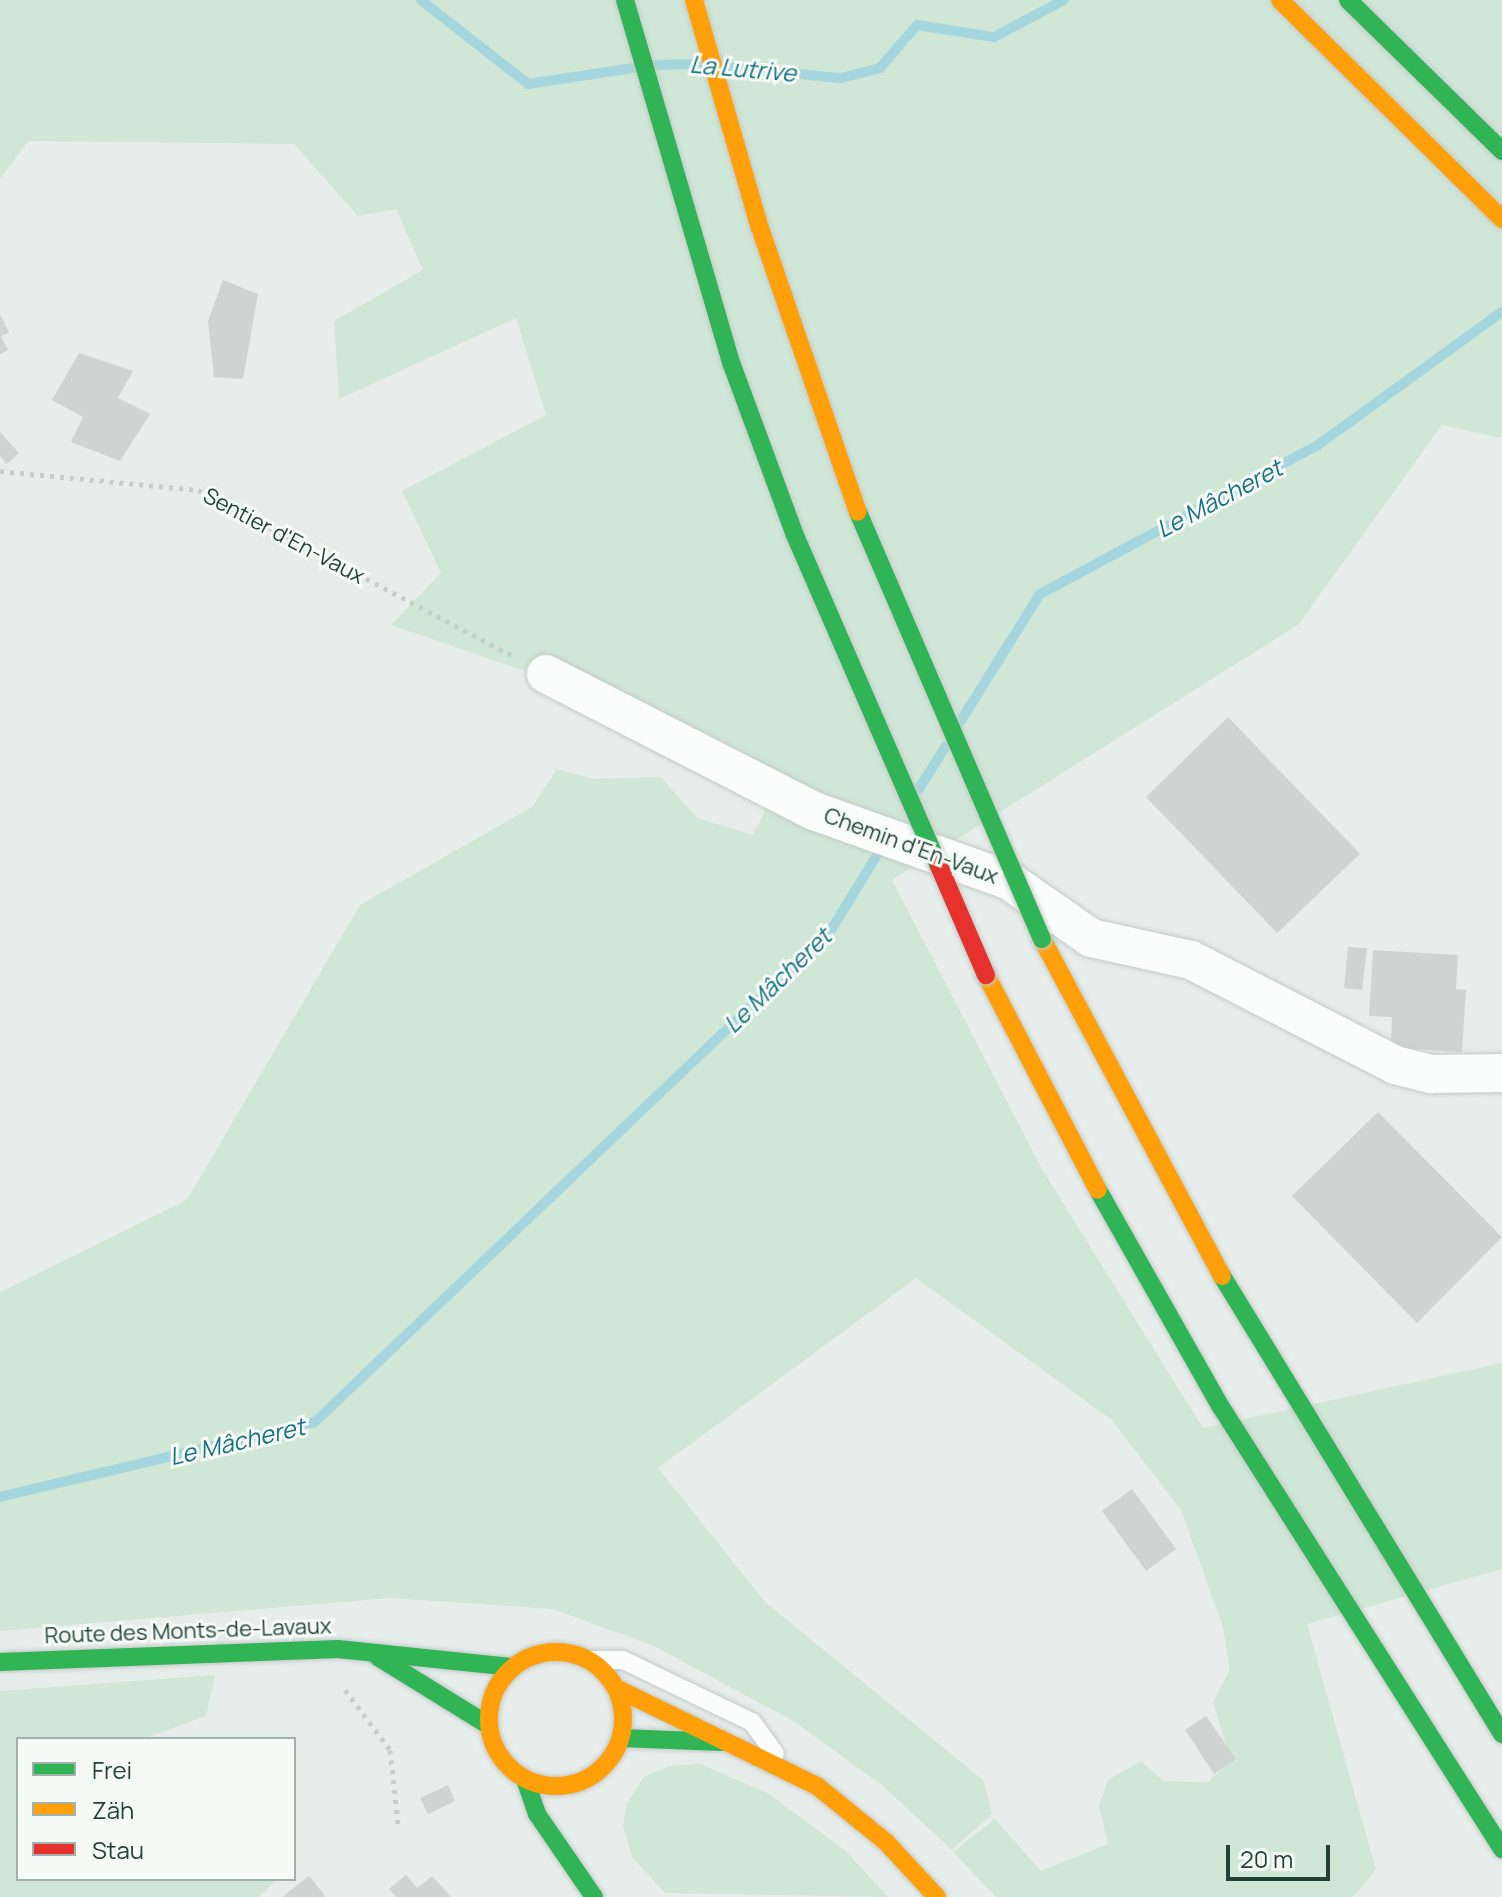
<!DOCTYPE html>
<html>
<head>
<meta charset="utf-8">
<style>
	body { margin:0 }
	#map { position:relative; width:1502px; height:1897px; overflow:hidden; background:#e7edea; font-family:Manrope,sans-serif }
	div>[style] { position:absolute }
	.green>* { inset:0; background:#d0e6d6 }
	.stream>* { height:10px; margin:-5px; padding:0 5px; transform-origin:5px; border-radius:5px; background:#a6d6dd }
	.building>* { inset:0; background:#ced4d1 }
	.path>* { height:5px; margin-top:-2.5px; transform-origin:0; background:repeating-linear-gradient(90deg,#c6cecc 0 4px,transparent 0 10px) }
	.roads { filter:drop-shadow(0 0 2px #c4cac7) drop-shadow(0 0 2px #c4cac7) }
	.lane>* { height:18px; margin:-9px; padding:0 9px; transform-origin:9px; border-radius:9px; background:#fbfcfc }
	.street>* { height:38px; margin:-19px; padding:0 19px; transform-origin:19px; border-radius:19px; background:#fbfcfc }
	.fast>* { height:18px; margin:-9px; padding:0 9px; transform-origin:9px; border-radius:9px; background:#30b455 }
	.slow>* { height:18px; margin:-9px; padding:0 9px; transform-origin:9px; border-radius:9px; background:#ff9f0a }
	.slow>.ring { margin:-9px; padding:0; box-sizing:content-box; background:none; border:18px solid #ff9f0a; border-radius:50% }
	.bridges { filter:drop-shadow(0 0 2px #c2ccc9) drop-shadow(0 0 2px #c2ccc9) }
	.fast-bridge>* { height:18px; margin:-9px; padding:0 9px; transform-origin:9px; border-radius:9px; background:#30b455 }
	.slow-bridge>* { height:18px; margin:-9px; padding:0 9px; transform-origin:9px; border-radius:9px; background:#ff9f0a }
	.jam-bridge>* { height:18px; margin:-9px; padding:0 9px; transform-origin:9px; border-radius:9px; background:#e5322d }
	span { translate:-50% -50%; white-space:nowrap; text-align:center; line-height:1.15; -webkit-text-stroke:6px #f6fbf8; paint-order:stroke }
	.street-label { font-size:22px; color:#22433a }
	.water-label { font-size:24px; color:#187283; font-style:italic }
	.legend { position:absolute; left:16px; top:1737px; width:280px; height:144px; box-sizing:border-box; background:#f6fbf8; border:2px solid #a1b1ac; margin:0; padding:10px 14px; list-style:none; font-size:24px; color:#22433a }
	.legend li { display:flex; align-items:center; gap:16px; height:40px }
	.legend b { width:40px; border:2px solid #a1b1ac }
	.scale { position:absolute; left:1226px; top:1845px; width:104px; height:36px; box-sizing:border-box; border:4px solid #22433a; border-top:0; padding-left:10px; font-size:24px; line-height:28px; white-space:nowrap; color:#22433a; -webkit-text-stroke:6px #f6fbf8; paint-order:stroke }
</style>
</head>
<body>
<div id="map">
	<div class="green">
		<i style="clip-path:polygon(0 0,1502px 0,1502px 438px,1442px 425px,1298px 625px,892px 880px,1043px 1171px,1203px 1428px,1502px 1363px,1502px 1569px,1307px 1624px,1376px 1870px,1353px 1897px,996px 1897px,953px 1852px,995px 1819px,1041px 1871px,1108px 1844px,1099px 1806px,1108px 1780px,1141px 1761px,1163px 1781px,1208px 1782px,1231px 1760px,1213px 1702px,1230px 1670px,1223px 1627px,1181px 1510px,1112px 1420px,916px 1278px,658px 1468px,765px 1602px,984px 1781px,992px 1814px,952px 1850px,883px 1786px,795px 1722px,654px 1646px,553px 1609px,389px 1598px,0 1631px,0 1292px,187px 1200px,360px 905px,532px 807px,557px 769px,593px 779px,661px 777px,697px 818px,753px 835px,783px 775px,653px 738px,525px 671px,391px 625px,441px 573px,402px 491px,546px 415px,516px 318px,339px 399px,334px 321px,423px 270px,396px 209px,358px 216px,294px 144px,28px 141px,0 179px)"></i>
		<i style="clip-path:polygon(215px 1675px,206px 1716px,143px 1739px,18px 1739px,18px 1879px,277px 1879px,259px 1897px,0 1897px,0 1691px)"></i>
		<i style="clip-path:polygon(700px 1764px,767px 1793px,846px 1851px,888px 1897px,665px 1893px,632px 1857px,623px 1826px,627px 1803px,644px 1777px,669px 1766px)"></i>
	</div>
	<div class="stream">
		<i style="left:421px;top:0;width:136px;rotate:38.1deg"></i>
		<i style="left:528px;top:84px;width:106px;rotate:-8.7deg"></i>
		<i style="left:653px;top:65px;width:47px;rotate:-1.2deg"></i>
		<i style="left:724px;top:67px;width:118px;rotate:5.4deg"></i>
		<i style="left:841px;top:78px;width:40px;rotate:-14.4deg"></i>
		<i style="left:880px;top:68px;width:57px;rotate:-49.3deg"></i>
		<i style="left:917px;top:25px;width:78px;rotate:8.9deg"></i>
		<i style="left:994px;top:37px;width:79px;rotate:-27.9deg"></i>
		<i style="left:960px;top:722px;width:151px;rotate:-58deg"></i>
		<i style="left:1040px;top:594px;width:315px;rotate:-28.2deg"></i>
		<i style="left:1318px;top:445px;width:227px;rotate:-35.9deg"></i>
		<i style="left:918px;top:790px;width:52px;rotate:-57.5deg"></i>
		<i style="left:0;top:1497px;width:324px;rotate:-13.4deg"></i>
		<i style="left:315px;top:1422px;width:713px;rotate:-43.64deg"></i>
		<i style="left:831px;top:930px;width:101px;rotate:-58.4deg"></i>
	</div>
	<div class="building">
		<i style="clip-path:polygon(223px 280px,258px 294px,243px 379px,214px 377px,208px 321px)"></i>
		<i style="clip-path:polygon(0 314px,9px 333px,1px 336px,8px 350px,0 354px)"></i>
		<i style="clip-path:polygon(79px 353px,133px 371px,118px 398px,150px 414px,120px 461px,71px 442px,83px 417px,52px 400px)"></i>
		<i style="clip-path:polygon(0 432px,19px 453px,7px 464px,0 456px)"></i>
		<i style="clip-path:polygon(1228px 717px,1360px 854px,1277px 933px,1146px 797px)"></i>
		<i style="clip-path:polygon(1348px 947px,1367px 948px,1362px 990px,1344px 988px)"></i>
		<i style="clip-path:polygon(1373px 950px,1458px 955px,1456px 989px,1466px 990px,1462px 1052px,1391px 1048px,1392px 1017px,1369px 1016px)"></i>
		<i style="clip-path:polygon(1378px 1112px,1502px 1237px,1417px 1323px,1292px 1196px)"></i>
		<i style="clip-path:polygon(1132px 1489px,1176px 1549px,1146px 1571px,1102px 1511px)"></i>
		<i style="clip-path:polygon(1206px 1716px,1236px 1759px,1214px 1774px,1185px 1730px)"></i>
		<i style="clip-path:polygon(448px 1785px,455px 1801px,428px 1814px,420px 1798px)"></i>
		<i style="clip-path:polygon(406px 1875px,417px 1888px,432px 1876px,451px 1897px,396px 1897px,389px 1889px)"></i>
		<i style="clip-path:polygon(309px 1876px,326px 1897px,282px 1897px)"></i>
	</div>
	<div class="path">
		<i style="left:0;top:471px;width:199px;rotate:5.5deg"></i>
		<i style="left:198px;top:490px;width:360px;rotate:27.8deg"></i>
		<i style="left:345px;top:1690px;width:75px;rotate:53.1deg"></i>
		<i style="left:390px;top:1750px;width:74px;rotate:83.8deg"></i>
	</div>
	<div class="roads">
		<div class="lane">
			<i style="left:588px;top:1660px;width:35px"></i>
			<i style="left:623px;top:1660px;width:143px;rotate:25.7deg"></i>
			<i style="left:752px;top:1722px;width:39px;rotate:54deg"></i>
		</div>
		<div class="street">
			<i style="left:546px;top:674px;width:301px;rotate:27.1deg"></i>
			<i style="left:814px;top:811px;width:206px;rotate:19.6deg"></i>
			<i style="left:1008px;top:880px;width:101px;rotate:34.9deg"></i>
			<i style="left:1091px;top:938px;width:102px;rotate:12.4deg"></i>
			<i style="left:1191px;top:960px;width:229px;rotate:27.2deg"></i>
			<i style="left:1395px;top:1065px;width:38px;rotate:14deg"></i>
			<i style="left:1432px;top:1074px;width:70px;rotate:-0.8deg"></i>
		</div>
		<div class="fast">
			<i style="left:1348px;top:0;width:216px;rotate:44.4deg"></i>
			<i style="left:1098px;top:1190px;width:249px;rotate:60.5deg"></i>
			<i style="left:1221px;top:1407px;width:524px;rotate:57.55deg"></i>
			<i style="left:1222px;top:1276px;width:537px;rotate:58.56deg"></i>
			<i style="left:378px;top:1657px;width:129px;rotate:31.7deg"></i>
			<i style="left:0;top:1662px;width:338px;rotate:-2.2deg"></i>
			<i style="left:338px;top:1649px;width:176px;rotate:5.9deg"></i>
			<i style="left:621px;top:1738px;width:100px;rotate:2.3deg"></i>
			<i style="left:525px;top:1779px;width:37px;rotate:71deg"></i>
			<i style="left:537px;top:1814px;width:101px;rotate:55.5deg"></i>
		</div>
		<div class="slow">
			<i style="left:1280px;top:0;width:312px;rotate:44.6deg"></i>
			<i style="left:1042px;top:939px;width:382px;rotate:61.9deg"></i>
			<i style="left:986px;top:975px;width:242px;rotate:62.5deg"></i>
			<i class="ring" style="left:489px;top:1652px;width:116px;height:116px"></i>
			<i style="left:616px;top:1688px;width:224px;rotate:26deg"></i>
			<i style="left:817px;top:1786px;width:89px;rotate:39.1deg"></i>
			<i style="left:886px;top:1842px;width:75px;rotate:47.2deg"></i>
		</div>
	</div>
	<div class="bridges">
		<div class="fast-bridge">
			<i style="left:625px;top:0;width:380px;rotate:73.7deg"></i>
			<i style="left:732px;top:365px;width:179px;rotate:69.7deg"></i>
			<i style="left:794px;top:533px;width:363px;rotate:66.5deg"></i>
			<i style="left:858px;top:512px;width:465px;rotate:66.7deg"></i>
		</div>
		<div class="slow-bridge">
			<i style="left:694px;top:0;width:237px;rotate:73.9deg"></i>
			<i style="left:760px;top:228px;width:300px;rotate:71deg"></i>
		</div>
		<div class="jam-bridge">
			<i style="left:939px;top:866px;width:119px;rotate:66.7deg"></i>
		</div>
	</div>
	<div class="street-label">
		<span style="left:284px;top:536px;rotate:28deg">Sentier d'En-Vaux</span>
		<span style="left:911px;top:846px;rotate:20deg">Chemin d'En-Vaux</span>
		<span style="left:188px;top:1631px;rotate:-2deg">Route des Monts-de-Lavaux</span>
	</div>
	<div class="water-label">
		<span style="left:743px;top:68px;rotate:5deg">La Lutrive</span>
		<span style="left:1219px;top:498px;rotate:-28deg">Le Mâcheret</span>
		<span style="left:777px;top:980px;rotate:-44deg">Le Mâcheret</span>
		<span style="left:237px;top:1441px;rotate:-13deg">Le Mâcheret</span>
	</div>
	<ul class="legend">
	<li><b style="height:10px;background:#30b455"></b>Frei</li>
	<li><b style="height:10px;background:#ff9f0a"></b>Zäh</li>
	<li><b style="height:10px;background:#e5322d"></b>Stau</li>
	</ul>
	<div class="scale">20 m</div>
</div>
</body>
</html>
